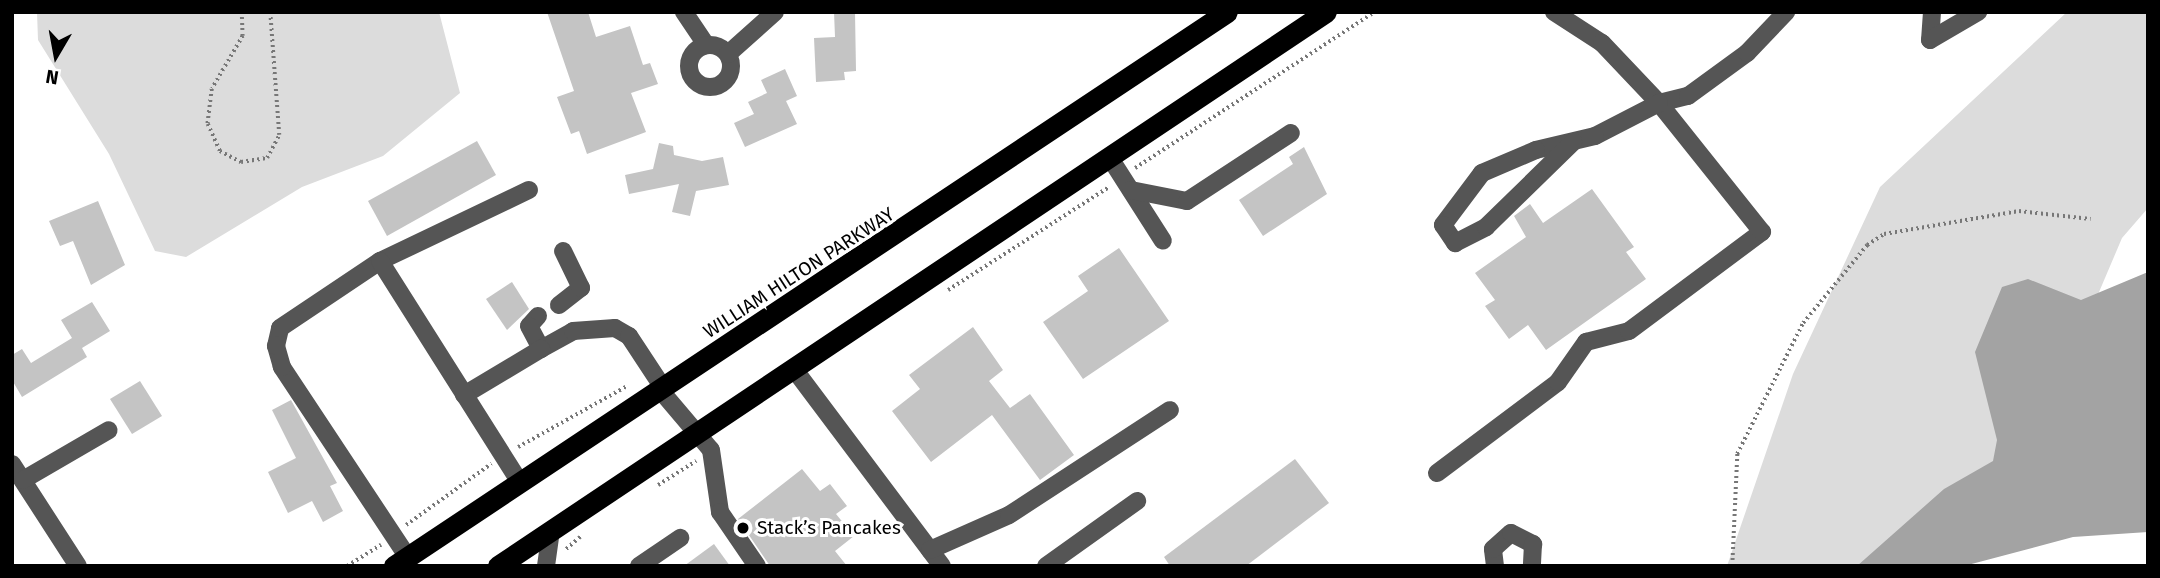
<!DOCTYPE html>
<html>
<head>
<meta charset="utf-8">
<style>
	body { margin:0 }
	#map { position:relative; width:2160px; height:578px; overflow:hidden; background:#fff; font-family:"Fira Sans",sans-serif }
	div>[style] { position:absolute }
	.green>* { inset:0; background:#dcdcdc }
	.water>* { inset:0; background:#a3a3a3 }
	.building>* { inset:0; background:#c4c4c4 }
	.path>* { height:3.5px; margin-top:-1.75px; transform-origin:0; background:repeating-linear-gradient(90deg,#777 0 2px,transparent 0 5.5px) }
	.minor>* { height:18px; margin:-9px; padding:0 9px; transform-origin:9px; border-radius:9px; background:#555 }
	.minor>.ring { margin:-9px; padding:0; box-sizing:content-box; background:none; border:18px solid #555; border-radius:50% }
	.highway>* { height:21px; margin:-10.5px; padding:0 10.5px; transform-origin:10.5px; border-radius:10.5px; background:#000 }
	.dots>* { width:19px; height:19px; translate:-50% -50%; box-sizing:border-box; border:4px solid #fff; border-radius:50% }
	span { translate:-50% -50%; white-space:nowrap; text-align:center; line-height:1.15; -webkit-text-stroke:6px #fff; paint-order:stroke }
	.street-label { font-size:19px; color:#000 }
	.poi-label { font-size:19px; color:#000 }
	.left { translate:0 -50%; text-align:left }
	.frame { position:absolute; inset:0; border:14px solid #000; pointer-events:none }
	.north { position:absolute; left:21px; top:21px; width:70px; height:70px; -webkit-text-stroke:5px #fff; paint-order:stroke; rotate:190deg; font-size:19px; font-weight:700; line-height:28px; text-align:center; color:#000 }
	.north::after { content:''; display:block; margin:auto; width:24px; height:32px; background:#000; clip-path:polygon(50% 0,100% 100%,50% 72%,0 100%) }
</style>
</head>
<body>
<div id="map">
	<div class="green">
		<i style="clip-path:polygon(37px 12px,439px 12px,460px 93px,383px 156px,302px 187px,186px 257px,155px 251px,109px 154px,38px 40px)"></i>
		<i style="clip-path:polygon(2067px 12px,2148px 12px,2148px 208px,2122px 238px,2068px 365px,1920px 566px,1727px 566px,1793px 374px,1880px 187px)"></i>
	</div>
	<div class="water">
		<i style="clip-path:polygon(2148px 272px,2148px 532px,2073px 537px,1964px 566px,1857px 566px,1944px 489px,1993px 461px,1997px 440px,1975px 352px,2002px 287px,2028px 279px,2081px 300px)"></i>
	</div>
	<div class="building">
		<i style="clip-path:polygon(547px 12px,588px 12px,596px 37px,630px 26px,643px 65px,650px 63px,658px 84px,631px 93px,646px 132px,587px 154px,579px 131px,571px 134px,557px 97px,574px 91px)"></i>
		<i style="clip-path:polygon(834px 12px,855px 12px,856px 71px,844px 72px,845px 80px,816px 82px,814px 38px,835px 37px)"></i>
		<i style="clip-path:polygon(785px 69px,797px 96px,786px 101px,797px 124px,745px 147px,734px 123px,754px 114px,748px 102px,767px 93px,761px 80px)"></i>
		<i style="clip-path:polygon(477px 141px,496px 175px,387px 236px,368px 201px)"></i>
		<i style="clip-path:polygon(659px 143px,673px 146px,674px 155px,702px 161px,723px 157px,729px 185px,696px 191px,690px 216px,672px 212px,679px 184px,629px 194px,625px 175px,653px 169px)"></i>
		<i style="clip-path:polygon(1304px 147px,1327px 194px,1263px 236px,1239px 200px,1293px 164px,1289px 157px)"></i>
		<i style="clip-path:polygon(1592px 189px,1634px 247px,1626px 252px,1646px 279px,1546px 350px,1528px 325px,1509px 339px,1485px 306px,1495px 300px,1475px 273px,1526px 237px,1514px 216px,1530px 204px,1543px 223px)"></i>
		<i style="clip-path:polygon(98px 201px,125px 265px,91px 285px,73px 241px,60px 246px,49px 221px)"></i>
		<i style="clip-path:polygon(1119px 248px,1169px 321px,1083px 379px,1043px 322px,1088px 291px,1078px 276px)"></i>
		<i style="clip-path:polygon(512px 282px,529px 309px,507px 330px,486px 299px)"></i>
		<i style="clip-path:polygon(92px 302px,110px 331px,82px 348px,87px 357px,22px 397px,12px 380px,12px 355px,22px 349px,31px 363px,72px 338px,61px 320px)"></i>
		<i style="clip-path:polygon(973px 327px,1003px 370px,989px 381px,1010px 408px,1030px 394px,1074px 455px,1040px 480px,992px 415px,931px 462px,892px 411px,920px 389px,909px 375px)"></i>
		<i style="clip-path:polygon(140px 381px,162px 416px,132px 434px,110px 399px)"></i>
		<i style="clip-path:polygon(291px 400px,337px 483px,330px 486px,343px 511px,323px 522px,312px 501px,288px 513px,268px 472px,296px 458px,272px 410px)"></i>
		<i style="clip-path:polygon(1295px 459px,1329px 503px,1246px 566px,1170px 566px,1164px 557px)"></i>
		<i style="clip-path:polygon(802px 469px,820px 491px,830px 484px,847px 506px,836px 514px,854px 536px,835px 551px,847px 566px,770px 566px,738px 519px)"></i>
		<i style="clip-path:polygon(714px 544px,730px 566px,684px 566px)"></i>
	</div>
	<div class="path">
		<i style="left:242px;top:12px;width:24px;rotate:88deg"></i>
		<i style="left:243px;top:36px;width:61px;rotate:120.3deg"></i>
		<i style="left:212px;top:89px;width:35px;rotate:97deg"></i>
		<i style="left:208px;top:124px;width:30px;rotate:66deg"></i>
		<i style="left:220px;top:151px;width:24px;rotate:28deg"></i>
		<i style="left:241px;top:162px;width:26px;rotate:-9deg"></i>
		<i style="left:267px;top:158px;width:26px;rotate:-62deg"></i>
		<i style="left:279px;top:135px;width:123px;rotate:-94.2deg"></i>
		<i style="left:1135px;top:168px;width:285px;rotate:-33.1deg"></i>
		<i style="left:948px;top:290px;width:191px;rotate:-32.6deg"></i>
		<i style="left:518px;top:447px;width:125px;rotate:-29.2deg"></i>
		<i style="left:658px;top:485px;width:45px;rotate:-32.3deg"></i>
		<i style="left:406px;top:525px;width:105px;rotate:-35.7deg"></i>
		<i style="left:566px;top:549px;width:21px;rotate:-41deg"></i>
		<i style="left:347px;top:566px;width:40px;rotate:-32deg"></i>
		<i style="left:1732px;top:566px;width:112px;rotate:-87.4deg"></i>
		<i style="left:1737px;top:454px;width:147px;rotate:-63.3deg"></i>
		<i style="left:1803px;top:323px;width:101px;rotate:-50.6deg"></i>
		<i style="left:1867px;top:245px;width:20px;rotate:-33deg"></i>
		<i style="left:1884px;top:234px;width:137px;rotate:-9.7deg"></i>
		<i style="left:2019px;top:211px;width:72px;rotate:6.3deg"></i>
	</div>
	<div class="minor">
		<i style="left:684px;top:12px;width:40px;rotate:56deg"></i>
		<i style="left:1554px;top:12px;width:57px;rotate:32.9deg"></i>
		<i style="left:1602px;top:43px;width:83px;rotate:46.5deg"></i>
		<i style="left:1659px;top:103px;width:30px;rotate:-14deg"></i>
		<i style="left:1688px;top:96px;width:73px;rotate:-36.1deg"></i>
		<i style="left:1747px;top:53px;width:57px;rotate:-46.4deg"></i>
		<i style="left:1932px;top:12px;width:28px;rotate:94deg"></i>
		<i style="left:1930px;top:40px;width:56px;rotate:-30.3deg"></i>
		<i class="ring" style="left:689px;top:45px;width:24px;height:24px"></i>
		<i style="left:728px;top:54px;width:63px;rotate:-41.8deg"></i>
		<i style="left:1110px;top:158px;width:98px;rotate:57.4deg"></i>
		<i style="left:1131px;top:190px;width:57px;rotate:11.1deg"></i>
		<i style="left:1187px;top:201px;width:124px;rotate:-33.2deg"></i>
		<i style="left:380px;top:261px;width:165px;rotate:-25.5deg"></i>
		<i style="left:559px;top:305px;width:28px;rotate:-38deg"></i>
		<i style="left:581px;top:288px;width:41px;rotate:-115.9deg"></i>
		<i style="left:538px;top:316px;width:13px;rotate:132deg"></i>
		<i style="left:529px;top:326px;width:26px;rotate:62deg"></i>
		<i style="left:541px;top:349px;width:37px;rotate:-29deg"></i>
		<i style="left:573px;top:331px;width:42px;rotate:-4.1deg"></i>
		<i style="left:615px;top:328px;width:16px;rotate:30deg"></i>
		<i style="left:629px;top:336px;width:64px;rotate:56.6deg"></i>
		<i style="left:794px;top:369px;width:246px;rotate:53.1deg"></i>
		<i style="left:661px;top:391px;width:77px;rotate:49.7deg"></i>
		<i style="left:711px;top:450px;width:63px;rotate:81.7deg"></i>
		<i style="left:720px;top:512px;width:65px;rotate:55.6deg"></i>
		<i style="left:464px;top:395px;width:90px;rotate:-30.9deg"></i>
		<i style="left:12px;top:464px;width:121px;rotate:57.1deg"></i>
		<i style="left:1437px;top:473px;width:151px;rotate:-36.9deg"></i>
		<i style="left:1558px;top:382px;width:49px;rotate:-55deg"></i>
		<i style="left:1586px;top:342px;width:44px;rotate:-14.3deg"></i>
		<i style="left:1629px;top:331px;width:166px;rotate:-36.7deg"></i>
		<i style="left:1762px;top:232px;width:165px;rotate:-128.6deg"></i>
		<i style="left:1659px;top:103px;width:72px;rotate:152.7deg"></i>
		<i style="left:1595px;top:136px;width:61px;rotate:166.7deg"></i>
		<i style="left:1536px;top:150px;width:59px;rotate:156.9deg"></i>
		<i style="left:1482px;top:173px;width:65px;rotate:126.9deg"></i>
		<i style="left:1443px;top:225px;width:22px;rotate:56deg"></i>
		<i style="left:1455px;top:243px;width:35px;rotate:-27deg"></i>
		<i style="left:1486px;top:227px;width:122px;rotate:-44.3deg"></i>
		<i style="left:23px;top:480px;width:99px;rotate:-30.2deg"></i>
		<i style="left:930px;top:550px;width:86px;rotate:-23.9deg"></i>
		<i style="left:1009px;top:515px;width:192px;rotate:-33.1deg"></i>
		<i style="left:407px;top:556px;width:227px;rotate:-123.5deg"></i>
		<i style="left:282px;top:367px;width:22px;rotate:-106deg"></i>
		<i style="left:276px;top:346px;width:18px;rotate:-77deg"></i>
		<i style="left:280px;top:328px;width:120px;rotate:-33.8deg"></i>
		<i style="left:380px;top:261px;width:260px;rotate:57.7deg"></i>
		<i style="left:546px;top:566px;width:34px;rotate:-82deg"></i>
		<i style="left:639px;top:566px;width:50px;rotate:-34.3deg"></i>
		<i style="left:1046px;top:566px;width:112px;rotate:-35.5deg"></i>
		<i style="left:1495px;top:566px;width:17px;rotate:-97deg"></i>
		<i style="left:1493px;top:549px;width:24px;rotate:-42deg"></i>
		<i style="left:1511px;top:533px;width:25px;rotate:27deg"></i>
		<i style="left:1533px;top:544px;width:22px;rotate:93deg"></i>
	</div>
	<div class="highway">
		<i style="left:394px;top:566px;width:1000px;rotate:-33.63deg"></i>
		<i style="left:498px;top:566px;width:996px;rotate:-33.79deg"></i>
	</div>
	<div class="dots">
		<i style="left:743px;top:528px;background:#000"></i>
	</div>
	<div class="street-label">
		<span style="left:799px;top:273px;rotate:-33deg">WILLIAM HILTON PARKWAY</span>
	</div>
	<div class="poi-label">
		<span class="left" style="left:757px;top:528px">Stack’s Pancakes</span>
	</div>
	<div class="frame"></div>
	<div class="north">N</div>
</div>
</body>
</html>
